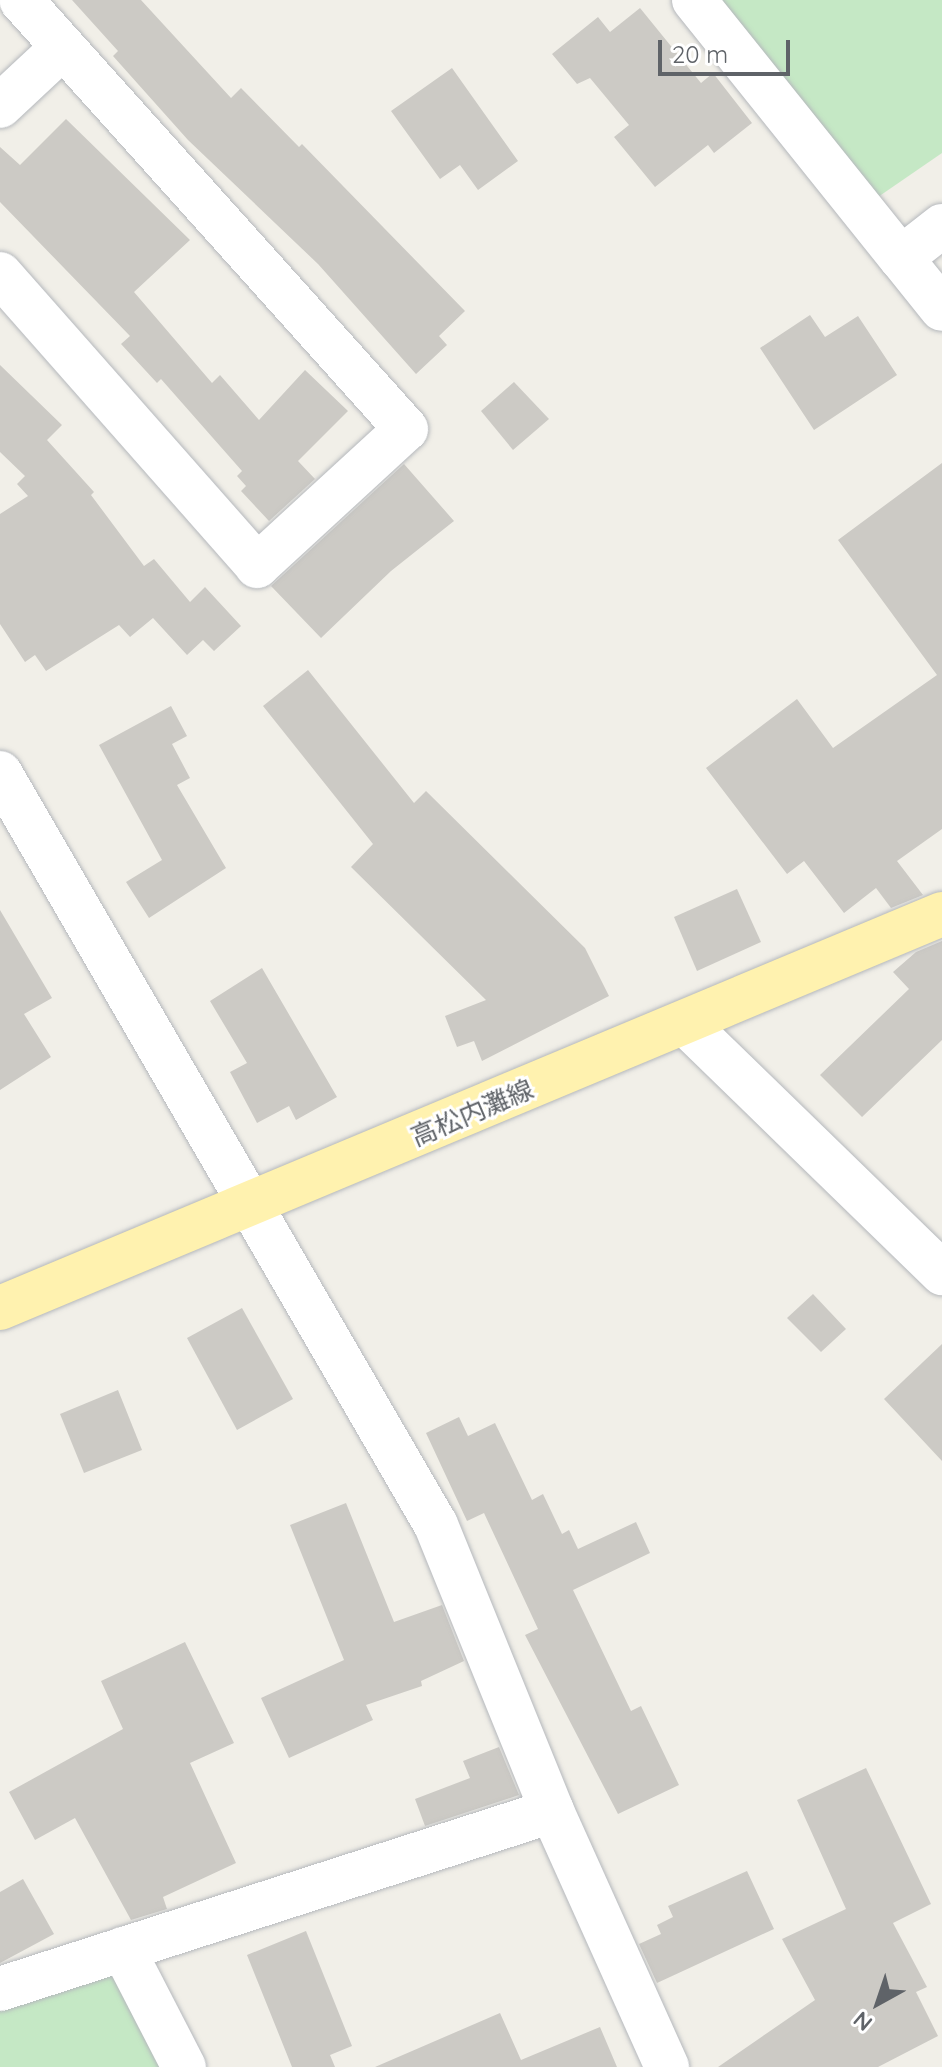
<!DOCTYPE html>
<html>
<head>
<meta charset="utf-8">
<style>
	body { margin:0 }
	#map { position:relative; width:942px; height:2067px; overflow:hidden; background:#f1efe8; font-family:Quicksand,"Noto Sans JP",sans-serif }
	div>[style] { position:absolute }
	.green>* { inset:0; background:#c5e8c5 }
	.building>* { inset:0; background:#cccac5 }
	.roads { filter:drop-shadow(0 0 2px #b5b8bc) drop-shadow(0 0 2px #b5b8bc) }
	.minor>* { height:44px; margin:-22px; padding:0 22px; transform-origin:22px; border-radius:22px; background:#fff }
	.major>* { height:44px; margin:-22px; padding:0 22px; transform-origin:22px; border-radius:22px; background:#fff2af }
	span { translate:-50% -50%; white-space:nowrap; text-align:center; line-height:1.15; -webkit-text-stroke:6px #fff; paint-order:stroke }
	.street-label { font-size:26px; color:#5f6368 }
	.north { position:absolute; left:838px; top:1963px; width:80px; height:80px; -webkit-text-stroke:6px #fff; paint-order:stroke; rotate:220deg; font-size:22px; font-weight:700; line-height:32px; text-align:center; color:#5f6368 }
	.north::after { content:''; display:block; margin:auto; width:28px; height:36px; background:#5f6368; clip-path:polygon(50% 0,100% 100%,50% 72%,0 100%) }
	.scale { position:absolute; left:658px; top:40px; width:132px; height:36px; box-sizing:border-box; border:4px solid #5f6368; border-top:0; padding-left:10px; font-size:24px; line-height:28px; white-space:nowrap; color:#5f6368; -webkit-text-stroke:6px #fff; paint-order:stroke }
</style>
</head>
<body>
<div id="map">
	<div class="green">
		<i style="clip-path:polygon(720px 0,942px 0,942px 153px,878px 197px)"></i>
		<i style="clip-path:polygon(123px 1949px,188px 2067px,0 2067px,0 1986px)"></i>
	</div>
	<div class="building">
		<i style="clip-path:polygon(72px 0,141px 0,231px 98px,241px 88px,299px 147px,302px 144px,465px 311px,439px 336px,447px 345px,416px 374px,318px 264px,188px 140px,113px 56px,118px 51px)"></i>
		<i style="clip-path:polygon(640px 8px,701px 83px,713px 73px,752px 123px,714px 153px,708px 145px,655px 187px,614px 137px,629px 125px,590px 78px,577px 84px,552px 54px,598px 17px,610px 32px)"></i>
		<i style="clip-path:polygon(452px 68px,518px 161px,478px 190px,460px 165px,440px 179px,391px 111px)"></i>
		<i style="clip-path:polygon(66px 119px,190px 240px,134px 292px,212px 383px,220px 375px,259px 420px,305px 370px,348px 411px,298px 461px,315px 479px,269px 521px,241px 491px,246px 486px,237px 476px,242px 471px,161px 379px,157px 383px,121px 344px,130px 336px,0 202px,0 147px,20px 165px)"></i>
		<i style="clip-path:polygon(810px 315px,825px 337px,858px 316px,897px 375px,814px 430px,760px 348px)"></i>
		<i style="clip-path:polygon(0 365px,62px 425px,47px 440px,94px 492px,91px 495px,144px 566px,154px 559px,190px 602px,205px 587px,241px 626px,214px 651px,203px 640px,187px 655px,153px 618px,130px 637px,119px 625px,46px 671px,35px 655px,25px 662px,0 624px,0 514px,28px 496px,17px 484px,25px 476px,0 452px)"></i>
		<i style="clip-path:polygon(514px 382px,549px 419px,513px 450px,481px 411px)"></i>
		<i style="clip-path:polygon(942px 463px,942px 829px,897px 861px,923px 895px,891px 908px,876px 888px,844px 913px,804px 861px,787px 874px,706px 768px,797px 699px,833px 748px,937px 675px,838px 540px)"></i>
		<i style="clip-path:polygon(404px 464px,454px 521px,391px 571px,321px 638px,271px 586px)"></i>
		<i style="clip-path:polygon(308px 670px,414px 803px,426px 791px,585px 948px,609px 996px,482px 1061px,474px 1041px,457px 1047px,445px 1016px,486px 1000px,351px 867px,373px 844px,263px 706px)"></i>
		<i style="clip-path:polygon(171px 706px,187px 736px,172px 744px,190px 778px,177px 785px,226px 868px,149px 918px,126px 882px,162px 860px,99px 745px)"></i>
		<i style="clip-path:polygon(737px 889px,761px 942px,697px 971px,674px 917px)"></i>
		<i style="clip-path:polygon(0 910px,52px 998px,24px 1014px,51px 1057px,0 1090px)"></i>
		<i style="clip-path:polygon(942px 941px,942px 1040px,862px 1117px,820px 1075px,909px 989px,893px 972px,916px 952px)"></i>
		<i style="clip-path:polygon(262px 968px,337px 1097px,296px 1120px,289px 1106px,257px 1123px,230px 1072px,247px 1063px,210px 1001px)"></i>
		<i style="clip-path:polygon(813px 1294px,846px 1329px,821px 1352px,787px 1318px)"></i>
		<i style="clip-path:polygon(242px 1308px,293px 1399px,237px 1430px,187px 1338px)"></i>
		<i style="clip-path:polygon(942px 1344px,942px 1461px,884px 1399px)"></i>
		<i style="clip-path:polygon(118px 1390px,142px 1450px,84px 1473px,60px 1414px)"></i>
		<i style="clip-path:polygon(459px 1417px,468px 1436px,495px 1423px,532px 1500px,543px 1494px,562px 1534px,569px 1530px,578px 1549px,636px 1522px,650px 1553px,573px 1590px,631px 1711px,641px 1706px,679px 1785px,618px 1814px,525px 1635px,538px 1629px,484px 1513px,467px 1521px,426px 1433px)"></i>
		<i style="clip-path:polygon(346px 1503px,394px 1622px,442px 1605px,464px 1661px,421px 1681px,422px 1686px,366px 1705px,373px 1720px,289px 1758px,261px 1698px,344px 1660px,290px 1525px)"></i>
		<i style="clip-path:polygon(185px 1642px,234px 1743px,190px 1763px,236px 1863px,163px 1897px,167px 1909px,131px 1920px,75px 1818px,35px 1840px,9px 1792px,123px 1729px,101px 1681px)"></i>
		<i style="clip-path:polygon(499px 1747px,519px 1795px,425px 1826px,415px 1799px,470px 1778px,463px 1761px)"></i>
		<i style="clip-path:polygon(866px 1768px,931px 1904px,893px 1923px,927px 1987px,916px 1992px,938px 2036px,878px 2067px,718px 2067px,815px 2000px,782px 1939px,846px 1909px,797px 1800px)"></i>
		<i style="clip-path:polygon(747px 1871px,774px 1929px,657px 1983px,639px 1944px,661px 1934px,657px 1925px,673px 1917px,668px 1906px)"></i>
		<i style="clip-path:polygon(23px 1879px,54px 1934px,0 1963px,0 1892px)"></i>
		<i style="clip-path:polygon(306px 1931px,352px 2046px,330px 2055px,335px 2067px,292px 2067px,247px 1955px)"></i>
		<i style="clip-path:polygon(500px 2013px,521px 2060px,600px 2027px,617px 2067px,375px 2067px)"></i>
	</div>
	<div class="roads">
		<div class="minor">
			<i style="left:694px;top:0;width:331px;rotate:51.3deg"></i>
			<i style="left:901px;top:258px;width:52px;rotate:-38deg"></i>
			<i style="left:0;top:106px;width:86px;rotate:-43.1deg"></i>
			<i style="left:901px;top:258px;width:65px;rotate:51.2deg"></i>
			<i style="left:0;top:274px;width:389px;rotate:48.6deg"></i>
			<i style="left:257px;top:566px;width:202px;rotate:-42.6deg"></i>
			<i style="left:406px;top:429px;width:576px;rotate:-131.91deg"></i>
			<i style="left:0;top:773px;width:869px;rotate:59.9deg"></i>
			<i style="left:436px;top:1525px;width:309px;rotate:67.9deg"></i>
			<i style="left:552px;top:1811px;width:580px;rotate:162.13deg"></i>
			<i style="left:685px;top:1023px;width:359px;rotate:44.2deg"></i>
			<i style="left:552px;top:1811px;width:281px;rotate:65.8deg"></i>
			<i style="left:123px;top:1949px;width:133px;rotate:62.7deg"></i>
		</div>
		<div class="major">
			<i style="left:0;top:1308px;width:1021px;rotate:-22.7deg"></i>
		</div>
	</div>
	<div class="street-label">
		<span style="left:472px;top:1113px;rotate:-23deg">高松内灘線</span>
	</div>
	<div class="north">N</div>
	<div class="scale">20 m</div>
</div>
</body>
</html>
